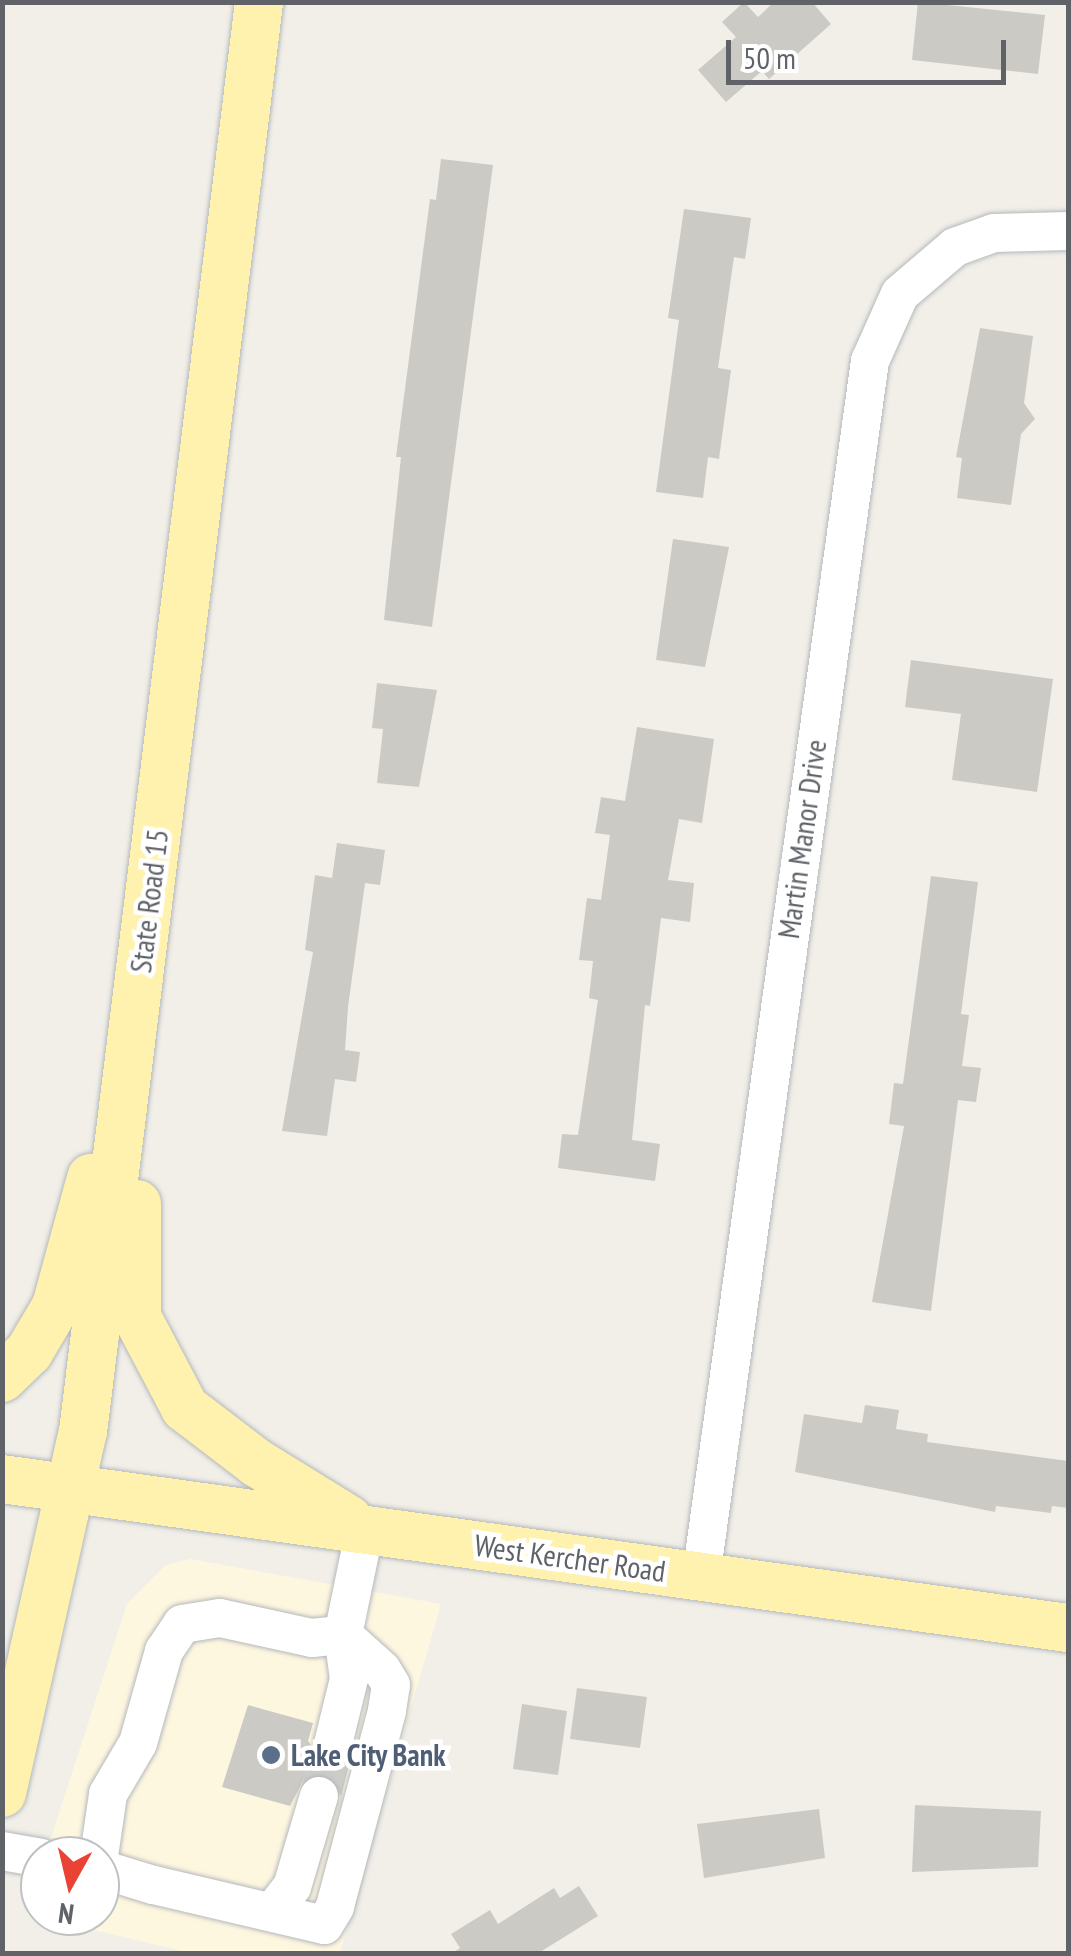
<!DOCTYPE html>
<html>
<head>
<meta charset="utf-8">
<style>
	body { margin:0 }
	#map { position:relative; width:1071px; height:1956px; overflow:hidden; background:#f1efe8; font-family:"PT Sans Narrow",sans-serif }
	div>[style] { position:absolute }
	.commercial>* { inset:0; background:#fef7e0 }
	.building>* { inset:0; background:#cccac5 }
	.minor-tunnel>* { height:38px; margin-top:-19px; transform-origin:0; background:repeating-linear-gradient(90deg,#ccccc8 0 38px,transparent 0 57px) }
	.roads { filter:drop-shadow(0 0 2px #b5b8bc) drop-shadow(0 0 2px #b5b8bc) }
	.minor>* { height:38px; margin:-19px; padding:0 19px; transform-origin:19px; border-radius:19px; background:#fff }
	.major>* { height:48px; margin:-24px; padding:0 24px; transform-origin:24px; border-radius:24px; background:#fff2af }
	.dots>* { width:28px; height:28px; translate:-50% -50%; box-sizing:border-box; border:5px solid #fff; border-radius:50% }
	span { translate:-50% -50%; white-space:nowrap; text-align:center; line-height:1.15; -webkit-text-stroke:9px #fff; paint-order:stroke }
	.street-label { font-size:30px; color:#5f6368 }
	.service-label { font-size:30px; color:#4e5e75; font-weight:700 }
	.left { translate:0 -50%; text-align:left }
	.frame { position:absolute; inset:0; border:5px solid #5f6368; pointer-events:none }
	.north { position:absolute; left:20px; top:1836px; width:100px; height:100px; box-sizing:border-box; background:#fff; border:2px solid #bfc1c3; border-radius:50%; rotate:188deg; font-size:28px; font-weight:700; line-height:40px; text-align:center; color:#5f6368 }
	.north::after { content:''; display:block; margin:auto; width:35px; height:45px; background:#ea4335; clip-path:polygon(50% 0,100% 100%,50% 72%,0 100%) }
	.scale { position:absolute; left:726px; top:40px; width:280px; height:45px; box-sizing:border-box; border:5px solid #5f6368; border-top:0; padding-left:12px; font-size:30px; line-height:35px; white-space:nowrap; color:#5f6368; -webkit-text-stroke:8px #fff; paint-order:stroke }
</style>
</head>
<body>
<div id="map">
	<div class="commercial">
		<i style="clip-path:polygon(190px 1559px,441px 1604px,340px 1953px,191px 1953px,27px 1914px,40px 1872px,40px 1916px,100px 1916px,100px 1856px,45px 1856px,127px 1604px,166px 1565px)"></i>
	</div>
	<div class="building">
		<i style="clip-path:polygon(744px 2px,758px 17px,774px 2px,812px 2px,831px 24px,769px 79px,762px 71px,726px 102px,698px 70px,736px 37px,722px 22px)"></i>
		<i style="clip-path:polygon(918px 2px,1045px 15px,1038px 74px,912px 60px)"></i>
		<i style="clip-path:polygon(441px 159px,493px 165px,432px 627px,384px 620px,401px 457px,396px 457px,430px 199px,436px 200px)"></i>
		<i style="clip-path:polygon(684px 209px,751px 218px,745px 259px,734px 257px,718px 368px,731px 370px,719px 459px,708px 457px,703px 498px,656px 492px,679px 320px,668px 318px)"></i>
		<i style="clip-path:polygon(980px 328px,1033px 336px,1024px 403px,1035px 419px,1021px 434px,1011px 505px,957px 498px,962px 458px,956px 457px)"></i>
		<i style="clip-path:polygon(673px 539px,729px 547px,705px 667px,656px 660px)"></i>
		<i style="clip-path:polygon(911px 660px,1053px 679px,1037px 792px,952px 780px,961px 714px,905px 707px)"></i>
		<i style="clip-path:polygon(377px 683px,437px 690px,419px 787px,377px 783px,383px 729px,372px 728px)"></i>
		<i style="clip-path:polygon(637px 727px,714px 739px,702px 823px,679px 819px,668px 880px,694px 883px,690px 922px,661px 918px,650px 1006px,645px 1005px,632px 1140px,660px 1144px,655px 1181px,558px 1168px,562px 1134px,578px 1135px,598px 1000px,589px 998px,593px 961px,579px 960px,587px 898px,601px 900px,610px 835px,595px 833px,601px 797px,625px 801px)"></i>
		<i style="clip-path:polygon(337px 843px,385px 850px,380px 885px,365px 883px,348px 1007px,345px 1050px,360px 1052px,356px 1082px,335px 1079px,327px 1136px,282px 1131px,313px 952px,305px 950px,315px 875px,332px 878px)"></i>
		<i style="clip-path:polygon(931px 876px,978px 882px,961px 1014px,969px 1015px,962px 1066px,981px 1068px,976px 1102px,958px 1100px,931px 1311px,872px 1302px,904px 1126px,889px 1124px,894px 1083px,903px 1084px)"></i>
		<i style="clip-path:polygon(865px 1405px,899px 1410px,896px 1429px,928px 1434px,927px 1442px,1068px 1461px,1068px 1508px,1052px 1506px,1051px 1513px,996px 1506px,995px 1512px,795px 1472px,804px 1414px,862px 1423px)"></i>
		<i style="clip-path:polygon(577px 1688px,647px 1697px,640px 1748px,570px 1739px)"></i>
		<i style="clip-path:polygon(522px 1704px,567px 1711px,558px 1775px,513px 1769px)"></i>
		<i style="clip-path:polygon(248px 1705px,313px 1723px,308px 1741px,327px 1766px,340px 1765px,352px 1754px,341px 1797px,336px 1781px,324px 1774px,304px 1779px,290px 1806px,222px 1787px)"></i>
		<i style="clip-path:polygon(915px 1805px,1041px 1811px,1038px 1867px,912px 1872px)"></i>
		<i style="clip-path:polygon(819px 1809px,825px 1858px,704px 1878px,697px 1824px)"></i>
		<i style="clip-path:polygon(579px 1886px,598px 1916px,537px 1954px,451px 1954px,460px 1948px,451px 1934px,490px 1910px,498px 1924px,554px 1888px,560px 1898px)"></i>
	</div>
	<div class="minor-tunnel">
		<i style="left:319px;top:1796px;width:54px;rotate:-74.9deg"></i>
	</div>
	<div class="roads">
		<div class="minor">
			<i style="left:701px;top:1577px;width:1228px;rotate:-82.09deg"></i>
			<i style="left:870px;top:361px;width:73px;rotate:-65.9deg"></i>
			<i style="left:900px;top:294px;width:72px;rotate:-40.5deg"></i>
			<i style="left:955px;top:247px;width:41px;rotate:-19.7deg"></i>
			<i style="left:994px;top:233px;width:74px;rotate:-1.5deg"></i>
			<i style="left:333px;top:1744px;width:67px;rotate:-76.2deg"></i>
			<i style="left:349px;top:1679px;width:44px;rotate:-97.8deg"></i>
			<i style="left:343px;top:1635px;width:108px;rotate:-78.3deg"></i>
			<i style="left:2px;top:1851px;width:39px;rotate:10deg"></i>
			<i style="left:99px;top:1856px;width:63px;rotate:-81.7deg"></i>
			<i style="left:108px;top:1794px;width:59px;rotate:-59.5deg"></i>
			<i style="left:138px;top:1743px;width:96px;rotate:-74.2deg"></i>
			<i style="left:164px;top:1651px;width:32px;rotate:-56deg"></i>
			<i style="left:182px;top:1624px;width:38px;rotate:-9deg"></i>
			<i style="left:220px;top:1618px;width:94px;rotate:12.3deg"></i>
			<i style="left:312px;top:1638px;width:31px;rotate:-6deg"></i>
			<i style="left:343px;top:1635px;width:52px;rotate:41.9deg"></i>
			<i style="left:382px;top:1670px;width:17px;rotate:59deg"></i>
			<i style="left:391px;top:1685px;width:26px;rotate:99deg"></i>
			<i style="left:387px;top:1711px;width:203px;rotate:104.9deg"></i>
			<i style="left:335px;top:1907px;width:21px;rotate:121deg"></i>
			<i style="left:324px;top:1925px;width:176px;rotate:-166.8deg"></i>
			<i style="left:153px;top:1885px;width:54px;rotate:-162.9deg"></i>
			<i style="left:101px;top:1869px;width:8px;rotate:-97deg"></i>
			<i style="left:273px;top:1911px;width:31px;rotate:-52deg"></i>
			<i style="left:292px;top:1887px;width:95px;rotate:-73.5deg"></i>
		</div>
		<div class="major">
			<i style="left:137px;top:1204px;width:113px;rotate:90deg"></i>
			<i style="left:137px;top:1317px;width:103px;rotate:62.2deg"></i>
			<i style="left:185px;top:1408px;width:91px;rotate:37.4deg"></i>
			<i style="left:257px;top:1463px;width:107px;rotate:31.6deg"></i>
			<i style="left:2px;top:1378px;width:37px;rotate:-44deg"></i>
			<i style="left:29px;top:1352px;width:53px;rotate:-59.6deg"></i>
			<i style="left:56px;top:1306px;width:133px;rotate:-74.7deg"></i>
			<i style="left:2px;top:1479px;width:1076px;rotate:7.96deg"></i>
			<i style="left:2px;top:1793px;width:370px;rotate:-77.4deg"></i>
			<i style="left:83px;top:1432px;width:1441px;rotate:-82.98deg"></i>
		</div>
	</div>
	<div class="dots">
		<i style="left:271px;top:1755px;background:#5c6f8a"></i>
	</div>
	<div class="street-label">
		<span style="left:802px;top:839px;rotate:-82deg">Martin Manor Drive</span>
		<span style="left:149px;top:901px;rotate:-83deg">State Road 15</span>
		<span style="left:570px;top:1558px;rotate:8deg">West Kercher Road</span>
	</div>
	<div class="service-label">
		<span class="left" style="left:291px;top:1755px">Lake City Bank</span>
	</div>
	<div class="frame"></div>
	<div class="north">N</div>
	<div class="scale">50 m</div>
</div>
</body>
</html>
